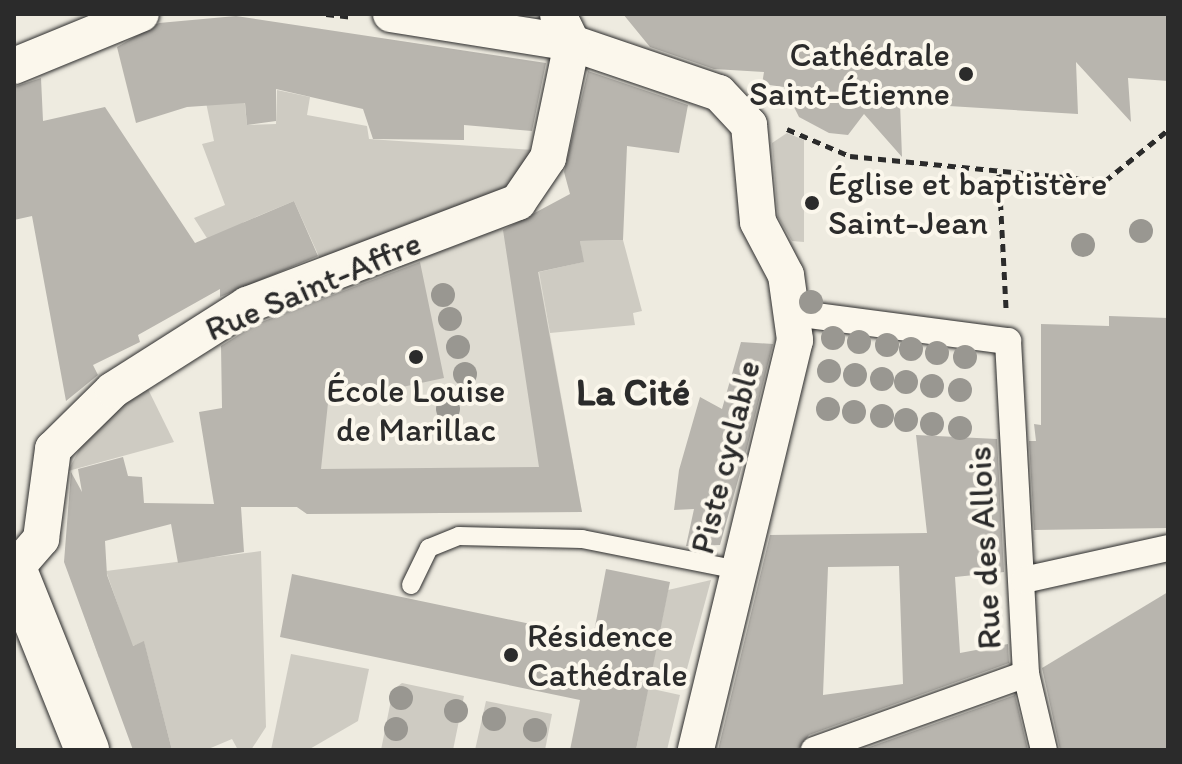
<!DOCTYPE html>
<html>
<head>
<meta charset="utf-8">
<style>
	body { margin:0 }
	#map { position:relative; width:1182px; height:764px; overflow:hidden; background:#eeebe0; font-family:Itim,sans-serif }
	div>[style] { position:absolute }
	.built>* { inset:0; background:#dedbd1 }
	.green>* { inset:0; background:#cecbc2 }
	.building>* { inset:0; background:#b8b5ae }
	.path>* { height:5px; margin-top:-2.5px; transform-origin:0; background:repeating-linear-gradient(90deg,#2b2b2b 0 8px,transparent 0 14px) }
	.roads { filter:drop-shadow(0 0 2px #2b2b2b) drop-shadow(0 0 2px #2b2b2b) }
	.service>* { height:18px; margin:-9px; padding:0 9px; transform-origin:9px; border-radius:9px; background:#fbf7ec }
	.pedestrian>* { height:26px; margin:-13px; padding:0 13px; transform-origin:13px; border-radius:13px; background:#fbf7ec }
	.minor>* { height:36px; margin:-18px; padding:0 18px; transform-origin:18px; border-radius:18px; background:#fbf7ec }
	.secondary>* { height:44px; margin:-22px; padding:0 22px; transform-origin:22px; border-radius:22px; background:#fbf7ec }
	.trees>* { width:24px; height:24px; margin:-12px; border-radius:50%; background:#999791 }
	.dots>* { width:22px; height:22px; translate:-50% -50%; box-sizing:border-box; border:4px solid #fbf7ec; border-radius:50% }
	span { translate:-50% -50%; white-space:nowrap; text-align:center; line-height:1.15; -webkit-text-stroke:8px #fbf7ec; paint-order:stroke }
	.poi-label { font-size:34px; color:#2b2b2b }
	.right { translate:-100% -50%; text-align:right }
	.left { translate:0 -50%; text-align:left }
	.street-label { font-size:34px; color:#2b2b2b }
	.quarter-label { font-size:38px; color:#2b2b2b; font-weight:700 }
	.frame { position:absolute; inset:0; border:16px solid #2b2b2b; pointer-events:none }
</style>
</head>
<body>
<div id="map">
	<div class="built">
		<i style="clip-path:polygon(536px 208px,539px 272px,582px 512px,307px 514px,297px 507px,264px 507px,276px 367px,272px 313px)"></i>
	</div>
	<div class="green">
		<i style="clip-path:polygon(243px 86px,247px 125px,276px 124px,277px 90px,310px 97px,307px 115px,367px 126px,369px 139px,533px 150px,516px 181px,498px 194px,320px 259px,294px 201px,244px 222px,214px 249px,194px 218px,225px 205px,202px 144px,214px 141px,203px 88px)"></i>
		<i style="clip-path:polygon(787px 133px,804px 140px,804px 242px,792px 241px,778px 217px,772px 143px)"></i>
		<i style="clip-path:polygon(623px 240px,642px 311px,633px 313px,635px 325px,550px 333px,539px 272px,583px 262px,580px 241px)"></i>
		<i style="clip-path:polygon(146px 385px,174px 442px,68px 471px,88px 433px)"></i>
		<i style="clip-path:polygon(261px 551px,266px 727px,251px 750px,238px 750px,232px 739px,206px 750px,172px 750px,144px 642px,99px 658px,87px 624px,121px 614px,106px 571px)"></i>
		<i style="clip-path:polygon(711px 580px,684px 680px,651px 673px,668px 590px)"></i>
		<i style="clip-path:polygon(291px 654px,369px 669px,358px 721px,308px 750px,271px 750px)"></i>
		<i style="clip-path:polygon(402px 683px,464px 696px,453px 750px,381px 750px,393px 690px)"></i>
		<i style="clip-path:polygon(648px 688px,680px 695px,667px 750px,636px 750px)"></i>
		<i style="clip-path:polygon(486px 701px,552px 714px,545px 750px,475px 750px)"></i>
	</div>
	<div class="building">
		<i style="clip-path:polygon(623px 14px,1168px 14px,1168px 81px,1128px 78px,1131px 122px,1076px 62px,1078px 114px,900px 103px,902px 157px,864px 114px,848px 135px,829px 133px,799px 117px,784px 87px,762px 84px,764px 72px,714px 69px,650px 47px)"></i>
		<i style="clip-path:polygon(236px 16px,546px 63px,532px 131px,464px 125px,464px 140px,373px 139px,363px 109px,276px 89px,276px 121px,247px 125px,245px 103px,187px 107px,136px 123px,117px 47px,159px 23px)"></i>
		<i style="clip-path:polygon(588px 71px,688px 105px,679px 153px,627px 146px,623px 240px,580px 241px,584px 262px,538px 272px,582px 512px,307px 514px,297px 507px,241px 507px,244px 552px,178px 563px,171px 524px,105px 541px,107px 575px,133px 646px,144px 641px,172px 750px,133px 750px,64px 562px,71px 472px,82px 492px,78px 469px,123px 457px,128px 476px,142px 477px,144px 503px,214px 504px,199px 412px,222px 408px,221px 346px,256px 324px,420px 262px,444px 378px,328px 403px,321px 469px,539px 467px,503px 230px,570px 194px,564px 172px)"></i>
		<i style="clip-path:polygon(41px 78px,43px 121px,105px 107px,195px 243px,294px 201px,318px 256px,220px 297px,220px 289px,138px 335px,140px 342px,93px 365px,98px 375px,66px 401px,32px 216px,14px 220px,14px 87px)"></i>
		<i style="clip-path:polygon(1109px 316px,1168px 318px,1168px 528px,1034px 530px,1029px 441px,1036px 441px,1034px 424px,1041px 425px,1041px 324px,1109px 326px)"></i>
		<i style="clip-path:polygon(741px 342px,773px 344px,747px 448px,720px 545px,686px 546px,694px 509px,674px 510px,679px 470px,700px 397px,722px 409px)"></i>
		<i style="clip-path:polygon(evenodd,916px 435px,997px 439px,1004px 572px,955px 577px,957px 607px,960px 653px,1008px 644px,1009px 663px,809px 735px,798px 750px,718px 750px,770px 535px,927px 533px,916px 435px,899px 566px,903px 684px,823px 695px,828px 567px,899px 566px)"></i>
		<i style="clip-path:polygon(606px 569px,670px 582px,636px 750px,570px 750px,580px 700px,280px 637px,292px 574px,593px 637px)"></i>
		<i style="clip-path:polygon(1168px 592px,1168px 750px,1060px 750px,1042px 668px)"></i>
		<i style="clip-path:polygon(1015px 695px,1028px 750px,861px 750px)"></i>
	</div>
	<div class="path">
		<i style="left:326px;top:14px;width:28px;rotate:6deg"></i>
		<i style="left:787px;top:129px;width:69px;rotate:23.2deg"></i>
		<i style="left:850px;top:156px;width:256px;rotate:5.6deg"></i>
		<i style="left:1105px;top:181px;width:81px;rotate:-39deg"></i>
		<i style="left:999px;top:174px;width:135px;rotate:87deg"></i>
	</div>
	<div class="roads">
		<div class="service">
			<i style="left:411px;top:585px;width:41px;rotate:-64.1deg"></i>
			<i style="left:429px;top:548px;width:32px;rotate:-22deg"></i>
			<i style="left:459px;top:536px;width:123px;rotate:1.4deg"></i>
			<i style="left:582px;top:539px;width:165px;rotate:11.2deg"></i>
		</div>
		<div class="pedestrian">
			<i style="left:794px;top:313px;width:216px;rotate:7.5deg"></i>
			<i style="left:1008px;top:341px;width:333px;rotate:86.9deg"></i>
			<i style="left:1026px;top:674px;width:78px;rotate:76.7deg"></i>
			<i style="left:1024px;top:580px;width:148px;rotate:-12.5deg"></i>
			<i style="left:814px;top:750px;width:225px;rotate:-19.7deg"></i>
		</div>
		<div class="minor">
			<i style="left:391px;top:14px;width:183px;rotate:9.1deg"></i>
			<i style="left:572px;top:43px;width:155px;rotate:18.8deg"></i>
			<i style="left:719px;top:93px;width:44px;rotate:46.8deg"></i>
			<i style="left:749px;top:125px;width:97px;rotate:84.7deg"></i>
			<i style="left:758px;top:222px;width:60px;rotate:62.2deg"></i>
			<i style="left:786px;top:275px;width:66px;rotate:82.1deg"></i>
			<i style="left:795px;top:340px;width:422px;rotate:103.6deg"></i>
			<i style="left:14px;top:66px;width:137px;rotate:-22.3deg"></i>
			<i style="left:15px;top:569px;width:40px;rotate:-49deg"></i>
			<i style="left:41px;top:539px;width:91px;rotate:-82.4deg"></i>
			<i style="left:53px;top:449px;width:84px;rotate:-44.5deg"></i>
			<i style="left:113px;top:390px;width:159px;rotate:-32.4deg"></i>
			<i style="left:247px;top:305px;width:290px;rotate:-20.8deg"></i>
			<i style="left:518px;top:202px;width:53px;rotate:-55.7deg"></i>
			<i style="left:548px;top:158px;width:117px;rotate:-78.2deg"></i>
			<i style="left:572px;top:43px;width:32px;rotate:-116deg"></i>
		</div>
		<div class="secondary">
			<i style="left:14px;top:568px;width:196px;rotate:68.1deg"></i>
		</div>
	</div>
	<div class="trees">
		<i style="left:1141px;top:231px"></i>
		<i style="left:1083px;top:245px"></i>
		<i style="left:443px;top:295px"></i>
		<i style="left:811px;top:302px"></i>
		<i style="left:450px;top:319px"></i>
		<i style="left:833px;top:338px"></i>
		<i style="left:859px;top:342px"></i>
		<i style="left:887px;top:345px"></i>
		<i style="left:458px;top:347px"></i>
		<i style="left:911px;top:349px"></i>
		<i style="left:937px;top:353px"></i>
		<i style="left:965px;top:357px"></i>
		<i style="left:829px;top:371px"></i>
		<i style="left:465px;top:374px"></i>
		<i style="left:855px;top:375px"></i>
		<i style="left:882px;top:379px"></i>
		<i style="left:906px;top:382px"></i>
		<i style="left:932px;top:386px"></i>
		<i style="left:960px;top:390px"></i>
		<i style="left:448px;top:409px"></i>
		<i style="left:828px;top:409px"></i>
		<i style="left:854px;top:412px"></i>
		<i style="left:882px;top:416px"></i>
		<i style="left:906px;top:420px"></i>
		<i style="left:932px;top:424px"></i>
		<i style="left:960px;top:428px"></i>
		<i style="left:401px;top:698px"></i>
		<i style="left:456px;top:711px"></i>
		<i style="left:494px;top:719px"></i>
		<i style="left:396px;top:729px"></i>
		<i style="left:535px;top:730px"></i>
	</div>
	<div class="dots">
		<i style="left:966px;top:74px;background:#2b2b2b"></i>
		<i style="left:812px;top:203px;background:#2b2b2b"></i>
		<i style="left:416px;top:357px;background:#2b2b2b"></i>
		<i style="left:511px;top:655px;background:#2b2b2b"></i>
	</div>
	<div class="poi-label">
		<span class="right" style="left:950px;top:74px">Cathédrale<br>Saint-Étienne</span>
		<span class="left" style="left:828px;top:203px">Église et baptistère<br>Saint-Jean</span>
		<span style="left:416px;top:410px">École Louise<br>de Marillac</span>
		<span class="left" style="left:527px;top:655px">Résidence<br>Cathédrale</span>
	</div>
	<div class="street-label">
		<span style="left:313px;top:286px;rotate:-23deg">Rue Saint-Affre</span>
		<span style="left:725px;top:457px;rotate:-76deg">Piste cyclable</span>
		<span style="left:984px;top:548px;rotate:-93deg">Rue des Allois</span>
	</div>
	<div class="quarter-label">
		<span style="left:633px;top:393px">La Cité</span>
	</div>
	<div class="frame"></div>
</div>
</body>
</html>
